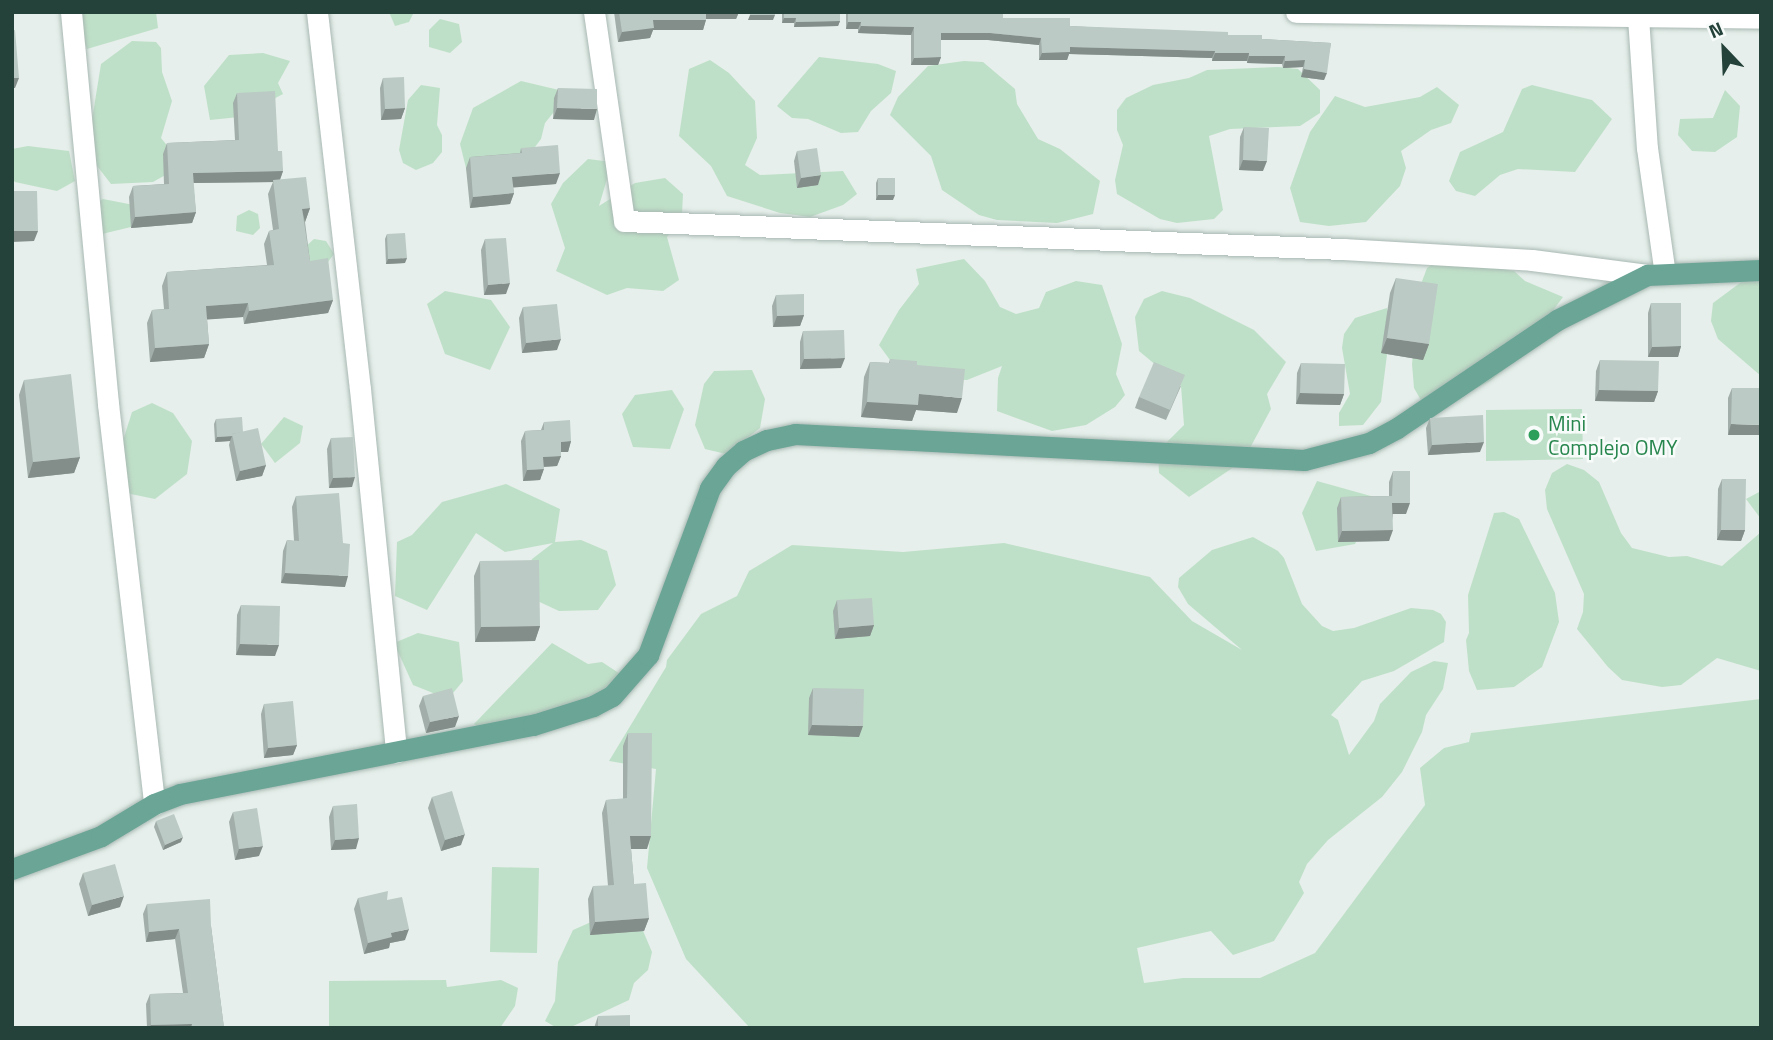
<!DOCTYPE html>
<html>
<head>
<meta charset="utf-8">
<style>
	body { margin:0 }
	#map { position:relative; width:1773px; height:1040px; overflow:hidden; background:#e6efeb; font-family:"Titillium Web",sans-serif }
	div>[style] { position:absolute }
	.green>* { inset:0; background:#bfe0c8 }
	.roads { filter:drop-shadow(0 0 2px #a8b8b2) drop-shadow(0 0 2px #a8b8b2) }
	.minor>* { height:21px; margin:-10.5px; padding:0 10.5px; transform-origin:10.5px; border-radius:10.5px; background:#fff }
	.major>* { height:21px; margin:-10.5px; padding:0 10.5px; transform-origin:10.5px; border-radius:10.5px; background:#6aa596 }
	.wall>* { inset:0; background:#a1aea9 }
	.shaded-wall>* { inset:0; background:#838d89 }
	.building>* { inset:0; background:#bbcac4 }
	.dots>* { width:19px; height:19px; translate:-50% -50%; box-sizing:border-box; border:4px solid #f7fbf9; border-radius:50% }
	span { translate:-50% -50%; white-space:nowrap; text-align:center; line-height:1.15; -webkit-text-stroke:5px #f7fbf9; paint-order:stroke }
	.leisure-label { font-size:21px; color:#27864d }
	.left { translate:0 -50%; text-align:left }
	.frame { position:absolute; inset:0; border:14px solid #24423a; pointer-events:none }
	.north { position:absolute; left:1689px; top:14px; width:70px; height:70px; -webkit-text-stroke:5px #f7fbf9; paint-order:stroke; rotate:337deg; font-size:19px; font-weight:700; line-height:28px; text-align:center; color:#24423a }
	.north::after { content:''; display:block; margin:auto; width:24px; height:32px; background:#24423a; clip-path:polygon(50% 0,100% 100%,50% 72%,0 100%) }
</style>
</head>
<body>
<div id="map">
	<div class="green">
		<i style="clip-path:polygon(75px 12px,156px 12px,158px 28px,87px 49px)"></i>
		<i style="clip-path:polygon(389px 12px,414px 12px,409px 22px,395px 26px)"></i>
		<i style="clip-path:polygon(440px 19px,459px 24px,462px 42px,450px 53px,429px 47px,429px 30px)"></i>
		<i style="clip-path:polygon(132px 41px,156px 42px,161px 48px,162px 72px,172px 101px,161px 138px,179px 160px,176px 169px,153px 182px,111px 184px,87px 153px,95px 101px,101px 64px)"></i>
		<i style="clip-path:polygon(263px 53px,290px 61px,278px 83px,283px 94px,239px 117px,210px 120px,204px 86px,229px 55px)"></i>
		<i style="clip-path:polygon(819px 57px,878px 64px,896px 71px,891px 93px,871px 111px,858px 132px,841px 133px,808px 119px,792px 118px,777px 106px)"></i>
		<i style="clip-path:polygon(710px 60px,729px 73px,755px 101px,757px 138px,745px 165px,760px 175px,843px 171px,857px 194px,843px 205px,810px 217px,780px 213px,727px 196px,711px 166px,679px 136px,689px 69px)"></i>
		<i style="clip-path:polygon(964px 61px,983px 62px,1015px 89px,1017px 104px,1038px 139px,1060px 149px,1100px 181px,1093px 214px,1057px 223px,997px 220px,979px 215px,942px 190px,931px 156px,890px 115px,898px 97px,928px 66px)"></i>
		<i style="clip-path:polygon(1278px 67px,1298px 69px,1320px 90px,1320px 113px,1300px 126px,1230px 129px,1209px 136px,1223px 210px,1214px 219px,1177px 223px,1160px 219px,1117px 194px,1115px 180px,1123px 145px,1117px 130px,1117px 110px,1126px 98px,1153px 85px,1189px 78px,1207px 70px)"></i>
		<i style="clip-path:polygon(521px 81px,559px 90px,566px 97px,545px 123px,541px 139px,529px 155px,467px 172px,460px 144px,473px 108px)"></i>
		<i style="clip-path:polygon(421px 85px,440px 88px,437px 125px,442px 135px,442px 152px,433px 163px,416px 170px,403px 163px,399px 150px,408px 100px)"></i>
		<i style="clip-path:polygon(1532px 85px,1592px 100px,1612px 119px,1575px 172px,1518px 169px,1500px 175px,1475px 196px,1456px 191px,1449px 181px,1460px 152px,1503px 132px,1522px 89px)"></i>
		<i style="clip-path:polygon(1437px 87px,1459px 105px,1451px 123px,1431px 130px,1401px 151px,1406px 168px,1400px 186px,1366px 222px,1329px 226px,1300px 222px,1290px 188px,1310px 132px,1335px 96px,1365px 107px,1420px 97px)"></i>
		<i style="clip-path:polygon(1725px 90px,1740px 106px,1737px 137px,1715px 152px,1692px 151px,1678px 135px,1680px 119px,1713px 118px)"></i>
		<i style="clip-path:polygon(28px 146px,69px 151px,75px 181px,57px 191px,15px 182px,12px 179px,12px 149px)"></i>
		<i style="clip-path:polygon(588px 159px,612px 162px,599px 206px,635px 183px,665px 178px,683px 194px,682px 214px,667px 237px,679px 280px,663px 291px,627px 288px,607px 295px,556px 271px,565px 248px,551px 204px,563px 183px)"></i>
		<i style="clip-path:polygon(103px 199px,139px 206px,135px 226px,102px 234px,96px 203px)"></i>
		<i style="clip-path:polygon(249px 210px,258px 214px,260px 228px,253px 235px,236px 231px,237px 216px)"></i>
		<i style="clip-path:polygon(314px 239px,326px 241px,334px 254px,325px 266px,307px 263px,304px 248px)"></i>
		<i style="clip-path:polygon(1442px 258px,1514px 271px,1525px 281px,1563px 297px,1516px 360px,1490px 381px,1424px 416px,1427px 411px,1414px 388px,1412px 364px,1421px 284px,1427px 268px)"></i>
		<i style="clip-path:polygon(964px 259px,985px 281px,1000px 307px,1016px 314px,1039px 308px,1046px 292px,1076px 281px,1102px 285px,1122px 344px,1116px 374px,1125px 395px,1115px 407px,1086px 425px,1052px 431px,997px 411px,998px 378px,1002px 366px,967px 380px,930px 379px,898px 371px,879px 345px,899px 310px,919px 284px,916px 269px)"></i>
		<i style="clip-path:polygon(1744px 280px,1761px 280px,1761px 376px,1718px 339px,1711px 321px,1713px 303px)"></i>
		<i style="clip-path:polygon(445px 291px,491px 300px,510px 327px,490px 370px,445px 354px,427px 304px)"></i>
		<i style="clip-path:polygon(1162px 291px,1190px 298px,1254px 330px,1286px 362px,1267px 394px,1271px 409px,1243px 461px,1189px 497px,1159px 473px,1158px 451px,1184px 425px,1181px 386px,1139px 351px,1135px 317px,1144px 299px)"></i>
		<i style="clip-path:polygon(1387px 308px,1391px 323px,1381px 402px,1363px 425px,1339px 426px,1339px 413px,1350px 394px,1342px 348px,1344px 334px,1355px 318px)"></i>
		<i style="clip-path:polygon(752px 370px,765px 399px,760px 428px,726px 454px,705px 449px,695px 425px,704px 384px,714px 371px)"></i>
		<i style="clip-path:polygon(672px 390px,684px 409px,670px 449px,633px 447px,622px 414px,635px 395px)"></i>
		<i style="clip-path:polygon(152px 403px,173px 413px,192px 441px,187px 474px,155px 499px,121px 492px,120px 450px,132px 412px)"></i>
		<i style="clip-path:polygon(1582px 409px,1583px 459px,1486px 461px,1486px 410px)"></i>
		<i style="clip-path:polygon(284px 417px,303px 426px,300px 443px,275px 463px,261px 444px)"></i>
		<i style="clip-path:polygon(1567px 464px,1584px 470px,1599px 482px,1621px 533px,1632px 548px,1669px 557px,1687px 556px,1722px 566px,1761px 532px,1761px 671px,1717px 658px,1681px 685px,1662px 687px,1622px 680px,1608px 667px,1577px 629px,1583px 612px,1584px 594px,1547px 509px,1545px 490px,1552px 473px)"></i>
		<i style="clip-path:polygon(1317px 481px,1378px 498px,1355px 544px,1316px 551px,1302px 513px)"></i>
		<i style="clip-path:polygon(506px 484px,560px 509px,555px 542px,581px 540px,607px 551px,616px 585px,598px 610px,559px 611px,518px 592px,532px 559px,553px 543px,505px 552px,476px 533px,427px 610px,395px 596px,397px 542px,412px 535px,442px 502px)"></i>
		<i style="clip-path:polygon(1761px 491px,1761px 519px,1746px 499px)"></i>
		<i style="clip-path:polygon(1504px 512px,1519px 519px,1555px 593px,1559px 622px,1542px 667px,1514px 687px,1477px 690px,1469px 671px,1466px 640px,1469px 633px,1468px 595px,1494px 513px)"></i>
		<i style="clip-path:polygon(1253px 537px,1278px 551px,1284px 558px,1302px 604px,1322px 626px,1333px 631px,1354px 628px,1411px 608px,1433px 610px,1441px 614px,1446px 622px,1444px 642px,1394px 671px,1362px 681px,1331px 715px,1338px 720px,1349px 755px,1374px 721px,1380px 704px,1411px 672px,1434px 661px,1448px 663px,1443px 689px,1426px 715px,1422px 732px,1402px 772px,1382px 797px,1328px 840px,1307px 864px,1299px 882px,1304px 893px,1274px 941px,1233px 955px,1211px 931px,1137px 948px,1144px 983px,1183px 978px,1260px 978px,1315px 953px,1425px 805px,1420px 768px,1444px 748px,1469px 742px,1471px 733px,1761px 699px,1761px 1028px,750px 1028px,686px 959px,647px 868px,656px 769px,609px 761px,666px 667px,667px 660px,701px 614px,737px 596px,749px 571px,792px 545px,903px 552px,1004px 543px,1150px 577px,1192px 621px,1242px 650px,1188px 604px,1178px 587px,1179px 578px,1212px 550px)"></i>
		<i style="clip-path:polygon(418px 633px,459px 642px,463px 681px,448px 699px,413px 685px,394px 643px)"></i>
		<i style="clip-path:polygon(552px 643px,588px 664px,602px 662px,631px 681px,599px 717px,497px 741px,474px 724px)"></i>
		<i style="clip-path:polygon(492px 867px,539px 868px,537px 953px,490px 952px)"></i>
		<i style="clip-path:polygon(623px 908px,638px 919px,652px 952px,648px 970px,634px 983px,629px 1000px,569px 1028px,557px 1028px,545px 1021px,555px 1001px,558px 962px,573px 930px)"></i>
		<i style="clip-path:polygon(446px 980px,447px 987px,501px 980px,518px 988px,515px 1006px,500px 1028px,329px 1028px,329px 981px)"></i>
	</div>
	<div class="roads">
		<div class="minor">
			<i style="left:71px;top:12px;width:394px;rotate:84.6deg"></i>
			<i style="left:108px;top:404px;width:403px;rotate:83.4deg"></i>
			<i style="left:317px;top:12px;width:379px;rotate:83.5deg"></i>
			<i style="left:360px;top:389px;width:365px;rotate:84.3deg"></i>
			<i style="left:594px;top:12px;width:211px;rotate:81.8deg"></i>
			<i style="left:624px;top:221px;width:720px;rotate:2.23deg"></i>
			<i style="left:1343px;top:249px;width:189px;rotate:3.3deg"></i>
			<i style="left:1532px;top:260px;width:116px;rotate:7.4deg"></i>
			<i style="left:1296px;top:12px;width:465px;rotate:0.7deg"></i>
			<i style="left:1638px;top:17px;width:131px;rotate:86.1deg"></i>
			<i style="left:1647px;top:148px;width:127px;rotate:81.9deg"></i>
		</div>
		<div class="major">
			<i style="left:12px;top:869px;width:95px;rotate:-20.3deg"></i>
			<i style="left:101px;top:836px;width:62px;rotate:-31.1deg"></i>
			<i style="left:154px;top:804px;width:28px;rotate:-21deg"></i>
			<i style="left:180px;top:794px;width:360px;rotate:-11.1deg"></i>
			<i style="left:533px;top:725px;width:63px;rotate:-17.6deg"></i>
			<i style="left:593px;top:706px;width:21px;rotate:-28deg"></i>
			<i style="left:612px;top:696px;width:55px;rotate:-48.7deg"></i>
			<i style="left:648px;top:655px;width:178px;rotate:-69.6deg"></i>
			<i style="left:710px;top:488px;width:27px;rotate:-54deg"></i>
			<i style="left:726px;top:466px;width:23px;rotate:-41deg"></i>
			<i style="left:743px;top:451px;width:26px;rotate:-25deg"></i>
			<i style="left:767px;top:440px;width:29px;rotate:-12deg"></i>
			<i style="left:795px;top:434px;width:510px;rotate:2.92deg"></i>
			<i style="left:1304px;top:460px;width:67px;rotate:-14.7deg"></i>
			<i style="left:1369px;top:443px;width:32px;rotate:-28deg"></i>
			<i style="left:1397px;top:428px;width:193px;rotate:-34deg"></i>
			<i style="left:1557px;top:320px;width:101px;rotate:-26.6deg"></i>
			<i style="left:1647px;top:275px;width:114px;rotate:-2.5deg"></i>
		</div>
	</div>
	<div class="wall">
		<i style="clip-path:polygon(614px 12px,739px 12px,736px 19px,706px 19px,703px 30px,653px 30px,650px 38px,618px 42px)"></i>
		<i style="clip-path:polygon(782px 12px,840px 12px,840px 21px,838px 26px,794px 27px,794px 23px,782px 23px)"></i>
		<i style="clip-path:polygon(846px 12px,948px 12px,1070px 26px,1228px 35px,1262px 39px,1331px 43px,1324px 80px,1301px 77px,1303px 67px,1283px 68px,1282px 64px,1247px 63px,1247px 61px,1212px 61px,1212px 58px,1069px 54px,1067px 60px,1039px 60px,1039px 45px,988px 40px,941px 40px,941px 57px,938px 65px,911px 65px,911px 35px,858px 33px,858px 29px,846px 29px)"></i>
		<i style="clip-path:polygon(383px 78px,405px 108px,401px 119px,381px 120px,380px 88px)"></i>
		<i style="clip-path:polygon(558px 88px,594px 120px,553px 119px,554px 98px)"></i>
		<i style="clip-path:polygon(237px 93px,278px 151px,283px 171px,280px 180px,310px 208px,305px 222px,310px 261px,333px 300px,328px 313px,244px 324px,243px 317px,207px 319px,209px 344px,204px 358px,150px 362px,147px 323px,152px 310px,164px 309px,162px 286px,167px 272px,267px 265px,264px 244px,269px 231px,273px 230px,268px 194px,273px 182px,193px 183px,196px 212px,192px 223px,131px 228px,129px 197px,133px 186px,164px 184px,163px 154px,167px 143px,235px 140px,233px 103px)"></i>
		<i style="clip-path:polygon(1244px 127px,1263px 171px,1239px 170px,1240px 137px)"></i>
		<i style="clip-path:polygon(521px 148px,556px 184px,513px 187px,514px 193px,510px 204px,470px 208px,466px 168px,470px 157px,520px 153px)"></i>
		<i style="clip-path:polygon(797px 151px,818px 185px,797px 188px,794px 161px)"></i>
		<i style="clip-path:polygon(878px 178px,893px 200px,876px 200px,876px 183px)"></i>
		<i style="clip-path:polygon(387px 234px,405px 263px,386px 264px,385px 239px)"></i>
		<i style="clip-path:polygon(485px 239px,506px 294px,484px 295px,481px 250px)"></i>
		<i style="clip-path:polygon(1396px 278px,1429px 344px,1423px 360px,1381px 353px,1390px 293px)"></i>
		<i style="clip-path:polygon(776px 295px,804px 315px,800px 326px,773px 327px,772px 306px)"></i>
		<i style="clip-path:polygon(1651px 303px,1681px 346px,1678px 357px,1648px 357px,1648px 313px)"></i>
		<i style="clip-path:polygon(523px 307px,557px 350px,522px 353px,519px 318px)"></i>
		<i style="clip-path:polygon(803px 331px,841px 368px,800px 369px,800px 342px)"></i>
		<i style="clip-path:polygon(890px 359px,917px 365px,957px 413px,916px 410px,912px 421px,861px 417px,864px 377px,870px 362px,889px 363px)"></i>
		<i style="clip-path:polygon(1600px 360px,1658px 391px,1654px 402px,1595px 401px,1596px 371px)"></i>
		<i style="clip-path:polygon(1301px 363px,1344px 394px,1340px 405px,1296px 404px,1297px 373px)"></i>
		<i style="clip-path:polygon(24px 380px,80px 457px,74px 473px,28px 478px,19px 395px)"></i>
		<i style="clip-path:polygon(1181px 386px,1166px 420px,1135px 408px,1139px 397px)"></i>
		<i style="clip-path:polygon(1732px 388px,1761px 388px,1728px 435px,1728px 398px)"></i>
		<i style="clip-path:polygon(1430px 418px,1480px 452px,1428px 455px,1426px 428px)"></i>
		<i style="clip-path:polygon(216px 419px,243px 432px,266px 465px,262px 476px,236px 481px,229px 445px,230px 441px,215px 442px,214px 424px)"></i>
		<i style="clip-path:polygon(544px 422px,571px 441px,568px 452px,561px 452px,561px 456px,557px 466px,544px 467px,540px 480px,523px 481px,521px 441px,525px 431px,541px 430px)"></i>
		<i style="clip-path:polygon(331px 438px,352px 487px,329px 488px,327px 449px)"></i>
		<i style="clip-path:polygon(1393px 471px,1406px 514px,1393px 514px,1389px 541px,1338px 542px,1337px 508px,1341px 497px,1389px 496px,1389px 482px)"></i>
		<i style="clip-path:polygon(1722px 479px,1745px 530px,1741px 541px,1717px 540px,1718px 489px)"></i>
		<i style="clip-path:polygon(296px 496px,345px 587px,281px 583px,283px 551px,287px 540px,294px 541px,292px 507px)"></i>
		<i style="clip-path:polygon(480px 561px,540px 626px,535px 641px,475px 642px,474px 576px)"></i>
		<i style="clip-path:polygon(837px 600px,874px 625px,870px 636px,835px 639px,833px 611px)"></i>
		<i style="clip-path:polygon(241px 605px,275px 656px,236px 655px,237px 615px)"></i>
		<i style="clip-path:polygon(813px 688px,859px 737px,808px 735px,809px 698px)"></i>
		<i style="clip-path:polygon(423px 696px,455px 727px,426px 733px,419px 706px)"></i>
		<i style="clip-path:polygon(264px 704px,297px 745px,293px 755px,264px 758px,261px 714px)"></i>
		<i style="clip-path:polygon(628px 733px,647px 849px,631px 849px,634px 884px,649px 918px,644px 931px,590px 935px,588px 899px,593px 886px,608px 886px,602px 813px,606px 800px,623px 799px,623px 746px)"></i>
		<i style="clip-path:polygon(432px 797px,461px 845px,441px 851px,428px 808px)"></i>
		<i style="clip-path:polygon(333px 806px,356px 849px,331px 850px,329px 817px)"></i>
		<i style="clip-path:polygon(233px 812px,259px 856px,235px 860px,229px 822px)"></i>
		<i style="clip-path:polygon(156px 821px,181px 842px,163px 850px,154px 827px)"></i>
		<i style="clip-path:polygon(83px 873px,120px 907px,88px 916px,79px 884px)"></i>
		<i style="clip-path:polygon(358px 898px,387px 900px,405px 940px,390px 943px,389px 948px,364px 954px,354px 909px)"></i>
		<i style="clip-path:polygon(147px 904px,211px 926px,224px 1028px,147px 1028px,146px 1004px,150px 994px,183px 993px,175px 939px,146px 942px,143px 914px)"></i>
		<i style="clip-path:polygon(598px 1016px,630px 1028px,594px 1028px)"></i>
	</div>
	<div class="shaded-wall">
		<i style="clip-path:polygon(705px 12px,739px 12px,736px 19px,703px 19px)"></i>
		<i style="clip-path:polygon(750px 15px,775px 15px,773px 20px,748px 20px)"></i>
		<i style="clip-path:polygon(784px 18px,796px 18px,794px 23px,782px 23px)"></i>
		<i style="clip-path:polygon(653px 20px,706px 20px,703px 30px,653px 30px,650px 38px,618px 42px,622px 32px)"></i>
		<i style="clip-path:polygon(840px 21px,838px 26px,794px 27px,796px 22px)"></i>
		<i style="clip-path:polygon(848px 22px,861px 22px,858px 29px,846px 29px)"></i>
		<i style="clip-path:polygon(861px 26px,914px 27px,911px 35px,858px 33px)"></i>
		<i style="clip-path:polygon(941px 33px,990px 33px,1041px 38px,1039px 45px,988px 40px,938px 40px)"></i>
		<i style="clip-path:polygon(1070px 47px,1215px 51px,1212px 58px,1069px 54px,1067px 60px,1039px 60px,1042px 53px)"></i>
		<i style="clip-path:polygon(1215px 53px,1249px 53px,1247px 61px,1212px 61px)"></i>
		<i style="clip-path:polygon(1249px 56px,1285px 56px,1282px 64px,1247px 63px)"></i>
		<i style="clip-path:polygon(941px 57px,938px 65px,911px 65px,914px 58px)"></i>
		<i style="clip-path:polygon(1305px 60px,1303px 67px,1283px 68px,1285px 61px)"></i>
		<i style="clip-path:polygon(1304px 69px,1327px 73px,1324px 80px,1301px 77px)"></i>
		<i style="clip-path:polygon(12px 78px,19px 78px,15px 88px,12px 88px)"></i>
		<i style="clip-path:polygon(405px 108px,401px 119px,381px 120px,385px 109px)"></i>
		<i style="clip-path:polygon(557px 108px,597px 109px,594px 120px,553px 119px)"></i>
		<i style="clip-path:polygon(1243px 160px,1267px 161px,1263px 171px,1239px 170px)"></i>
		<i style="clip-path:polygon(283px 171px,279px 182px,189px 183px,193px 173px)"></i>
		<i style="clip-path:polygon(560px 173px,556px 184px,508px 188px,512px 177px)"></i>
		<i style="clip-path:polygon(821px 175px,818px 185px,797px 188px,801px 178px)"></i>
		<i style="clip-path:polygon(514px 193px,510px 204px,470px 208px,473px 197px)"></i>
		<i style="clip-path:polygon(878px 195px,895px 195px,893px 200px,876px 200px)"></i>
		<i style="clip-path:polygon(310px 208px,305px 222px,302px 209px)"></i>
		<i style="clip-path:polygon(196px 212px,192px 223px,131px 228px,135px 217px)"></i>
		<i style="clip-path:polygon(12px 231px,38px 231px,34px 241px,12px 242px)"></i>
		<i style="clip-path:polygon(407px 258px,405px 263px,386px 264px,388px 259px)"></i>
		<i style="clip-path:polygon(510px 283px,506px 294px,484px 295px,488px 285px)"></i>
		<i style="clip-path:polygon(333px 300px,328px 313px,244px 324px,249px 311px)"></i>
		<i style="clip-path:polygon(248px 303px,243px 317px,201px 320px,206px 306px)"></i>
		<i style="clip-path:polygon(804px 315px,800px 326px,773px 327px,777px 316px)"></i>
		<i style="clip-path:polygon(1387px 338px,1429px 344px,1423px 360px,1381px 353px)"></i>
		<i style="clip-path:polygon(561px 339px,557px 350px,522px 353px,526px 343px)"></i>
		<i style="clip-path:polygon(209px 344px,204px 358px,150px 362px,155px 348px)"></i>
		<i style="clip-path:polygon(1681px 346px,1678px 357px,1648px 357px,1652px 347px)"></i>
		<i style="clip-path:polygon(845px 358px,841px 368px,800px 369px,804px 359px)"></i>
		<i style="clip-path:polygon(1599px 390px,1658px 391px,1654px 402px,1595px 401px)"></i>
		<i style="clip-path:polygon(1300px 393px,1344px 394px,1340px 405px,1296px 404px)"></i>
		<i style="clip-path:polygon(919px 394px,962px 398px,957px 413px,916px 410px,912px 421px,861px 417px,867px 402px)"></i>
		<i style="clip-path:polygon(1731px 424px,1761px 425px,1761px 435px,1728px 435px)"></i>
		<i style="clip-path:polygon(232px 436px,230px 441px,215px 442px,217px 437px)"></i>
		<i style="clip-path:polygon(571px 441px,568px 452px,557px 452px,561px 442px)"></i>
		<i style="clip-path:polygon(1484px 442px,1480px 452px,1428px 455px,1432px 445px)"></i>
		<i style="clip-path:polygon(561px 456px,557px 466px,539px 467px,543px 457px)"></i>
		<i style="clip-path:polygon(80px 457px,74px 473px,28px 478px,33px 462px)"></i>
		<i style="clip-path:polygon(266px 465px,262px 476px,236px 481px,240px 471px)"></i>
		<i style="clip-path:polygon(544px 469px,540px 480px,523px 481px,527px 470px)"></i>
		<i style="clip-path:polygon(355px 477px,352px 487px,329px 488px,333px 478px)"></i>
		<i style="clip-path:polygon(1392px 503px,1410px 503px,1406px 514px,1389px 514px)"></i>
		<i style="clip-path:polygon(1393px 530px,1389px 541px,1338px 542px,1342px 531px)"></i>
		<i style="clip-path:polygon(1721px 530px,1745px 530px,1741px 541px,1717px 540px)"></i>
		<i style="clip-path:polygon(285px 573px,348px 576px,345px 587px,281px 583px)"></i>
		<i style="clip-path:polygon(874px 625px,870px 636px,835px 639px,839px 628px)"></i>
		<i style="clip-path:polygon(540px 626px,535px 641px,475px 642px,481px 627px)"></i>
		<i style="clip-path:polygon(240px 644px,279px 645px,275px 656px,236px 655px)"></i>
		<i style="clip-path:polygon(459px 716px,455px 727px,426px 733px,430px 722px)"></i>
		<i style="clip-path:polygon(812px 725px,863px 726px,859px 737px,808px 735px)"></i>
		<i style="clip-path:polygon(297px 745px,293px 755px,264px 758px,268px 748px)"></i>
		<i style="clip-path:polygon(465px 834px,461px 845px,441px 851px,445px 840px)"></i>
		<i style="clip-path:polygon(630px 836px,651px 836px,647px 849px,626px 849px)"></i>
		<i style="clip-path:polygon(183px 837px,181px 842px,163px 850px,165px 845px)"></i>
		<i style="clip-path:polygon(359px 838px,356px 849px,331px 850px,335px 840px)"></i>
		<i style="clip-path:polygon(263px 846px,259px 856px,235px 860px,239px 849px)"></i>
		<i style="clip-path:polygon(124px 896px,120px 907px,88px 916px,92px 905px)"></i>
		<i style="clip-path:polygon(649px 918px,644px 931px,590px 935px,595px 922px)"></i>
		<i style="clip-path:polygon(179px 929px,175px 939px,146px 942px,149px 932px)"></i>
		<i style="clip-path:polygon(409px 929px,405px 940px,390px 943px,389px 948px,364px 954px,368px 943px,391px 933px)"></i>
		<i style="clip-path:polygon(192px 1024px,190px 1028px,149px 1028px,151px 1025px)"></i>
	</div>
	<div class="building">
		<i style="clip-path:polygon(619px 12px,706px 12px,706px 20px,653px 20px,654px 28px,622px 32px)"></i>
		<i style="clip-path:polygon(750px 12px,775px 12px,775px 15px,750px 15px)"></i>
		<i style="clip-path:polygon(784px 12px,840px 12px,840px 21px,796px 22px,796px 18px,784px 18px)"></i>
		<i style="clip-path:polygon(848px 12px,1003px 13px,1003px 18px,1070px 18px,1070px 26px,1228px 32px,1228px 35px,1262px 35px,1262px 39px,1331px 43px,1327px 73px,1304px 69px,1305px 60px,1285px 61px,1285px 56px,1249px 56px,1249px 53px,1215px 53px,1215px 51px,1070px 47px,1070px 52px,1042px 53px,1041px 38px,990px 33px,941px 33px,941px 57px,914px 58px,914px 27px,861px 26px,861px 22px,848px 22px)"></i>
		<i style="clip-path:polygon(15px 30px,19px 78px,12px 78px,12px 31px)"></i>
		<i style="clip-path:polygon(404px 77px,405px 108px,385px 109px,383px 78px)"></i>
		<i style="clip-path:polygon(558px 88px,597px 89px,597px 109px,557px 108px)"></i>
		<i style="clip-path:polygon(275px 91px,278px 151px,282px 151px,283px 171px,193px 173px,196px 212px,135px 217px,133px 186px,169px 184px,167px 143px,239px 140px,237px 93px)"></i>
		<i style="clip-path:polygon(1244px 127px,1269px 128px,1267px 161px,1243px 160px)"></i>
		<i style="clip-path:polygon(558px 145px,560px 173px,512px 177px,514px 193px,473px 197px,470px 157px,522px 153px,521px 148px)"></i>
		<i style="clip-path:polygon(817px 148px,821px 175px,801px 178px,797px 151px)"></i>
		<i style="clip-path:polygon(306px 177px,310px 208px,302px 209px,310px 261px,328px 258px,333px 300px,249px 311px,248px 303px,206px 306px,209px 344px,155px 348px,152px 310px,169px 309px,167px 272px,274px 265px,269px 231px,279px 229px,273px 180px)"></i>
		<i style="clip-path:polygon(878px 178px,895px 178px,895px 195px,878px 195px)"></i>
		<i style="clip-path:polygon(12px 191px,37px 191px,38px 231px,12px 231px)"></i>
		<i style="clip-path:polygon(405px 233px,407px 258px,388px 259px,387px 234px)"></i>
		<i style="clip-path:polygon(506px 238px,510px 283px,488px 285px,485px 239px)"></i>
		<i style="clip-path:polygon(1396px 278px,1438px 284px,1429px 344px,1387px 338px)"></i>
		<i style="clip-path:polygon(804px 294px,804px 315px,777px 316px,776px 295px)"></i>
		<i style="clip-path:polygon(1651px 303px,1681px 303px,1681px 346px,1652px 347px)"></i>
		<i style="clip-path:polygon(557px 304px,561px 339px,526px 343px,523px 307px)"></i>
		<i style="clip-path:polygon(844px 330px,845px 358px,804px 359px,803px 331px)"></i>
		<i style="clip-path:polygon(890px 359px,917px 361px,917px 365px,965px 369px,962px 398px,919px 394px,918px 405px,867px 402px,870px 362px,890px 363px)"></i>
		<i style="clip-path:polygon(1600px 360px,1659px 361px,1658px 391px,1599px 390px)"></i>
		<i style="clip-path:polygon(1154px 362px,1185px 375px,1170px 410px,1139px 397px)"></i>
		<i style="clip-path:polygon(1301px 363px,1345px 364px,1344px 394px,1300px 393px)"></i>
		<i style="clip-path:polygon(71px 374px,80px 457px,33px 462px,24px 380px)"></i>
		<i style="clip-path:polygon(1732px 388px,1761px 388px,1761px 425px,1731px 424px)"></i>
		<i style="clip-path:polygon(1483px 415px,1484px 442px,1432px 445px,1430px 418px)"></i>
		<i style="clip-path:polygon(242px 417px,243px 432px,232px 434px,233px 436px,217px 437px,216px 419px)"></i>
		<i style="clip-path:polygon(570px 420px,571px 441px,561px 442px,561px 456px,543px 457px,544px 469px,527px 470px,525px 431px,544px 430px,544px 422px)"></i>
		<i style="clip-path:polygon(258px 428px,266px 465px,240px 471px,232px 434px)"></i>
		<i style="clip-path:polygon(353px 437px,355px 477px,333px 478px,331px 438px)"></i>
		<i style="clip-path:polygon(1393px 471px,1410px 471px,1410px 503px,1392px 503px,1393px 530px,1342px 531px,1341px 497px,1392px 496px)"></i>
		<i style="clip-path:polygon(1722px 479px,1746px 479px,1745px 530px,1721px 530px)"></i>
		<i style="clip-path:polygon(339px 493px,343px 543px,350px 544px,348px 576px,285px 573px,287px 540px,299px 541px,296px 496px)"></i>
		<i style="clip-path:polygon(539px 560px,540px 626px,481px 627px,480px 561px)"></i>
		<i style="clip-path:polygon(872px 598px,874px 625px,839px 628px,837px 600px)"></i>
		<i style="clip-path:polygon(241px 605px,280px 606px,279px 645px,240px 644px)"></i>
		<i style="clip-path:polygon(452px 688px,459px 716px,430px 722px,423px 696px)"></i>
		<i style="clip-path:polygon(813px 688px,864px 689px,863px 726px,812px 725px)"></i>
		<i style="clip-path:polygon(293px 701px,297px 745px,268px 748px,264px 704px)"></i>
		<i style="clip-path:polygon(628px 733px,652px 733px,651px 836px,630px 836px,634px 884px,646px 883px,649px 918px,595px 922px,593px 886px,614px 885px,606px 800px,627px 798px)"></i>
		<i style="clip-path:polygon(452px 791px,465px 834px,445px 840px,432px 797px)"></i>
		<i style="clip-path:polygon(357px 804px,359px 838px,335px 840px,333px 806px)"></i>
		<i style="clip-path:polygon(257px 808px,263px 846px,239px 849px,233px 812px)"></i>
		<i style="clip-path:polygon(174px 814px,183px 837px,165px 845px,156px 821px)"></i>
		<i style="clip-path:polygon(115px 864px,124px 896px,92px 905px,83px 873px)"></i>
		<i style="clip-path:polygon(388px 891px,387px 900px,402px 897px,409px 929px,391px 933px,392px 937px,368px 943px,358px 898px)"></i>
		<i style="clip-path:polygon(210px 899px,211px 926px,224px 1028px,192px 1028px,192px 1024px,151px 1025px,150px 994px,188px 993px,179px 929px,149px 932px,147px 904px)"></i>
		<i style="clip-path:polygon(630px 1015px,630px 1028px,598px 1028px,598px 1016px)"></i>
	</div>
	<div class="dots">
		<i style="left:1534px;top:435px;background:#2e9e5b"></i>
	</div>
	<div class="leisure-label">
		<span class="left" style="left:1548px;top:435px">Mini<br>Complejo OMY</span>
	</div>
	<div class="frame"></div>
	<div class="north">N</div>
</div>
</body>
</html>
